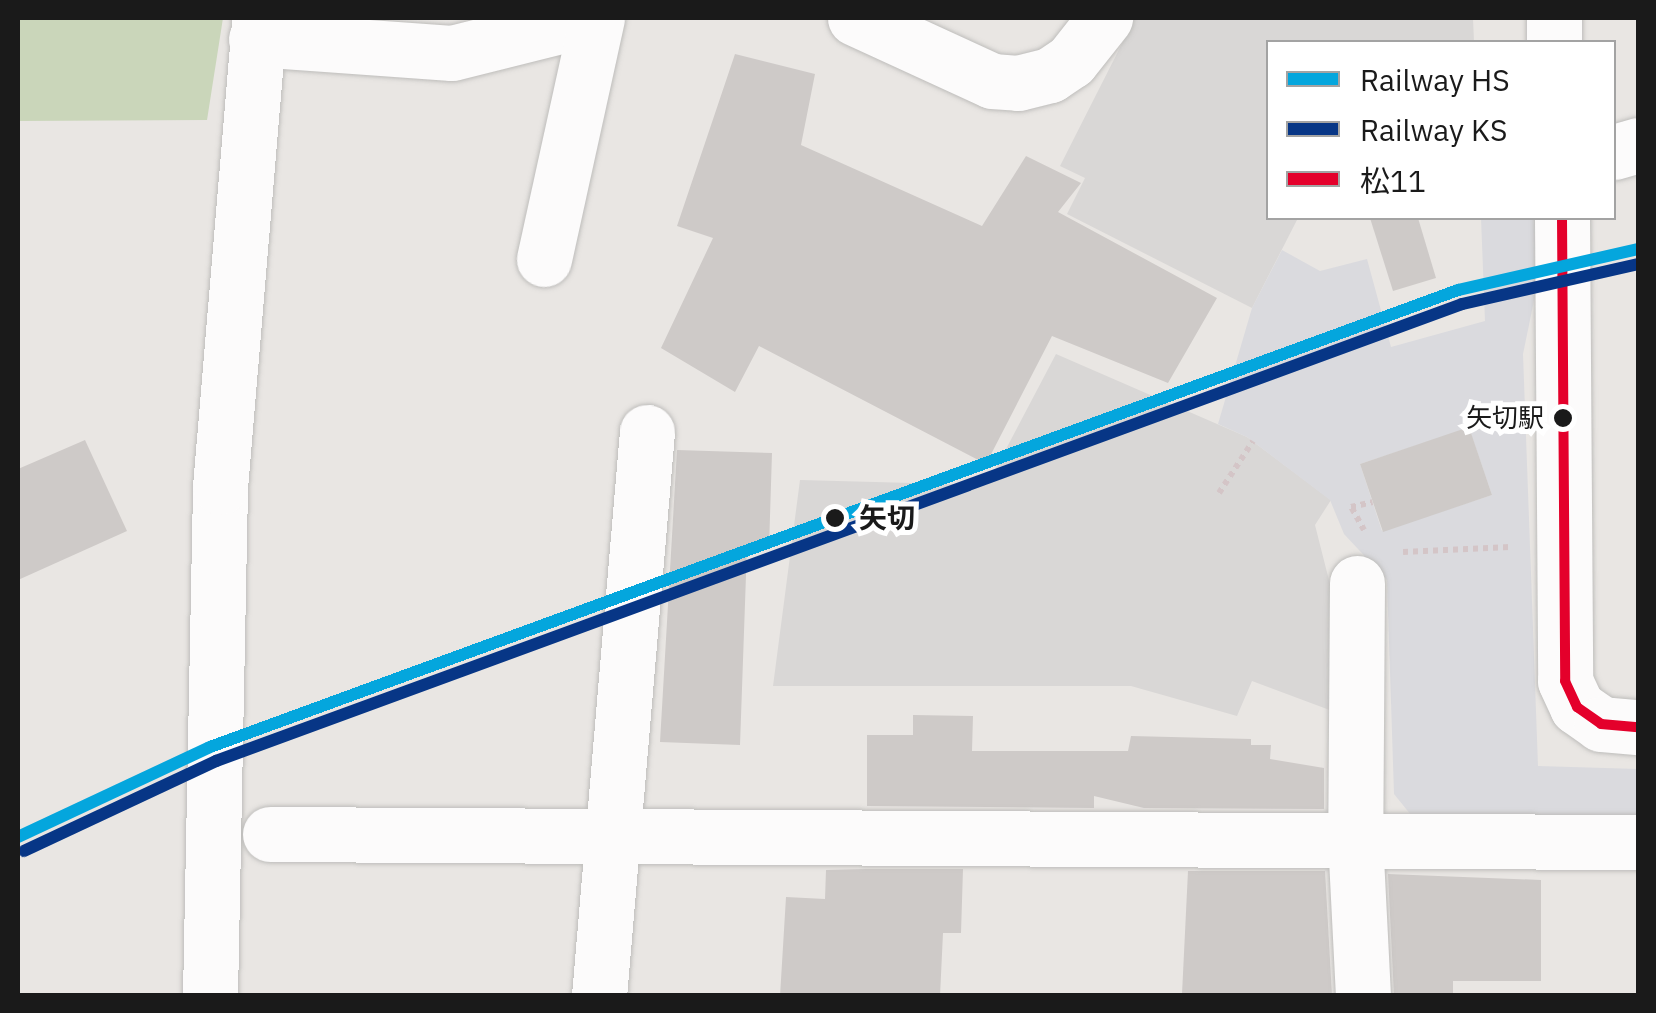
<!DOCTYPE html>
<html>
<head>
<meta charset="utf-8">
<style>
	body { margin:0 }
	#map { position:relative; width:1656px; height:1013px; overflow:hidden; background:#e9e6e3; font-family:"IBM Plex Sans","Noto Sans JP",sans-serif }
	div>[style] { position:absolute }
	.forest>* { inset:0; background:#cad6ba }
	.parking>* { inset:0; background:#d9d7d6 }
	.plaza>* { inset:0; background:#dadade }
	.building>* { inset:0; background:#cecac8 }
	.path>* { height:6px; margin-top:-3px; transform-origin:0; background:repeating-linear-gradient(90deg,#d4c5c7 0 5px,transparent 0 10px) }
	.roads { filter:drop-shadow(0 0 2px #bebdbb) drop-shadow(0 0 2px #bebdbb) }
	.minor>* { height:55px; margin:-27.5px; padding:0 27.5px; transform-origin:27.5px; border-radius:27.5px; background:#fcfbfb }
	.bus-1>* { height:10px; margin:-5px; padding:0 5px; transform-origin:5px; border-radius:5px; background:#e4002b }
	.rail-1>* { height:12px; margin:-6px; padding:0 6px; transform-origin:6px; border-radius:6px; background:#04a6dd }
	.rail-2>* { height:12px; margin:-6px; padding:0 6px; transform-origin:6px; border-radius:6px; background:#073686 }
	.dots>* { width:28px; height:28px; translate:-50% -50%; box-sizing:border-box; border:5px solid #fff; border-radius:50% }
	span { translate:-50% -50%; white-space:nowrap; text-align:center; line-height:1.15; -webkit-text-stroke:10px #fff; paint-order:stroke }
	.bus-label { font-size:26px; color:#1a1a1a }
	.right { translate:-100% -50%; text-align:right }
	.stop-label { font-size:28px; color:#1a1a1a; font-weight:700 }
	.left { translate:0 -50%; text-align:left }
	.frame { position:absolute; inset:0; border:20px solid #1a1a1a; pointer-events:none }
	.legend { position:absolute; left:1266px; top:40px; width:350px; height:180px; box-sizing:border-box; background:#fff; border:2px solid #a3a3a3; margin:0; padding:12px 18px; list-style:none; font-size:30px; color:#1a1a1a }
	.legend li { display:flex; align-items:center; gap:20px; height:50px }
	.legend b { width:50px; border:2px solid #a3a3a3 }
</style>
</head>
<body>
<div id="map">
	<div class="forest">
		<i style="clip-path:polygon(18px 18px,223px 18px,207px 120px,18px 121px)"></i>
	</div>
	<div class="parking">
		<i style="clip-path:polygon(1135px 18px,1473px 18px,1474px 42px,1268px 42px,1268px 218px,1298px 218px,1252px 308px,1067px 214px,1085px 178px,1060px 166px)"></i>
		<i style="clip-path:polygon(1056px 354px,1247px 437px,1331px 500px,1315px 525px,1337px 612px,1343px 715px,1252px 681px,1237px 716px,1131px 686px,773px 686px,800px 480px,987px 485px)"></i>
	</div>
	<div class="plaza">
		<i style="clip-path:polygon(evenodd,1481px 218px,1551px 218px,1523px 354px,1538px 766px,1638px 769px,1638px 818px,1411px 815px,1394px 794px,1387px 580px,1344px 534px,1330px 500px,1247px 437px,1218px 424px,1252px 308px,1282px 250px,1320px 271px,1367px 259px,1391px 347px,1485px 321px,1481px 218px,1469px 428px,1492px 495px,1382px 531px,1360px 464px,1469px 428px)"></i>
	</div>
	<div class="building">
		<i style="clip-path:polygon(735px 54px,815px 74px,801px 145px,982px 226px,1026px 156px,1081px 183px,1058px 212px,1217px 298px,1168px 383px,1052px 336px,986px 464px,759px 346px,735px 392px,661px 348px,713px 238px,677px 226px)"></i>
		<i style="clip-path:polygon(1370px 218px,1418px 218px,1436px 278px,1393px 291px)"></i>
		<i style="clip-path:polygon(1469px 427px,1492px 495px,1383px 532px,1360px 464px)"></i>
		<i style="clip-path:polygon(85px 440px,127px 531px,18px 580px,18px 469px)"></i>
		<i style="clip-path:polygon(677px 450px,772px 453px,769px 548px,747px 547px,740px 745px,660px 742px)"></i>
		<i style="clip-path:polygon(913px 715px,973px 716px,972px 751px,1128px 751px,1131px 736px,1251px 739px,1251px 745px,1271px 745px,1270px 759px,1324px 768px,1324px 809px,1144px 808px,1094px 796px,1094px 808px,867px 806px,867px 735px,913px 735px)"></i>
		<i style="clip-path:polygon(866px 869px,963px 869px,961px 933px,943px 933px,940px 996px,780px 996px,786px 897px,825px 899px,826px 870px)"></i>
		<i style="clip-path:polygon(1188px 871px,1325px 871px,1332px 996px,1182px 994px)"></i>
		<i style="clip-path:polygon(1388px 874px,1541px 880px,1541px 981px,1453px 981px,1453px 996px,1394px 996px)"></i>
	</div>
	<div class="path">
		<i style="left:1219px;top:493px;width:62px;rotate:-56.8deg"></i>
		<i style="left:1364px;top:530px;width:26px;rotate:-119deg"></i>
		<i style="left:1351px;top:507px;width:22px;rotate:-13deg"></i>
		<i style="left:1403px;top:552px;width:107px;rotate:-2.7deg"></i>
	</div>
	<div class="roads">
		<div class="minor">
			<i style="left:855px;top:18px;width:151px;rotate:24.7deg"></i>
			<i style="left:992px;top:81px;width:26px;rotate:4deg"></i>
			<i style="left:1018px;top:83px;width:33px;rotate:-14deg"></i>
			<i style="left:1050px;top:75px;width:25px;rotate:-34deg"></i>
			<i style="left:1071px;top:61px;width:55px;rotate:-51.7deg"></i>
			<i style="left:256px;top:39px;width:196px;rotate:4.1deg"></i>
			<i style="left:452px;top:53px;width:144px;rotate:-14deg"></i>
			<i style="left:1554px;top:42px;width:24px;rotate:-90deg"></i>
			<i style="left:1614px;top:152px;width:25px;rotate:-16deg"></i>
			<i style="left:1562px;top:218px;width:463px;rotate:89.6deg"></i>
			<i style="left:1565px;top:681px;width:29px;rotate:65deg"></i>
			<i style="left:1577px;top:707px;width:29px;rotate:35deg"></i>
			<i style="left:1601px;top:724px;width:37px;rotate:5deg"></i>
			<i style="left:544px;top:259px;width:247px;rotate:-77.6deg"></i>
			<i style="left:1357px;top:583px;width:255px;rotate:90.4deg"></i>
			<i style="left:1355px;top:838px;width:158px;rotate:87.1deg"></i>
			<i style="left:270px;top:834px;width:1368px;rotate:0.34deg"></i>
			<i style="left:210px;top:996px;width:509px;rotate:-88.87deg"></i>
			<i style="left:220px;top:487px;width:471px;rotate:-85.2deg"></i>
			<i style="left:599px;top:996px;width:566px;rotate:-85.14deg"></i>
		</div>
	</div>
	<div class="bus-1">
		<i style="left:1562px;top:218px;width:463px;rotate:89.6deg"></i>
		<i style="left:1565px;top:681px;width:29px;rotate:65deg"></i>
		<i style="left:1577px;top:707px;width:29px;rotate:35deg"></i>
		<i style="left:1601px;top:724px;width:37px;rotate:5deg"></i>
	</div>
	<div class="rail-1">
		<i style="left:18px;top:837px;width:212px;rotate:-25.1deg"></i>
		<i style="left:210px;top:747px;width:1329px;rotate:-20.11deg"></i>
		<i style="left:1458px;top:290px;width:185px;rotate:-12.8deg"></i>
	</div>
	<div class="rail-2">
		<i style="left:24px;top:851px;width:212px;rotate:-25.1deg"></i>
		<i style="left:216px;top:761px;width:1327px;rotate:-20.14deg"></i>
		<i style="left:1462px;top:304px;width:180px;rotate:-12.8deg"></i>
	</div>
	<div class="dots">
		<i style="left:1563px;top:418px;background:#1a1a1a"></i>
		<i style="left:835px;top:518px;background:#1a1a1a"></i>
	</div>
	<div class="bus-label">
		<span class="right" style="left:1544px;top:418px">矢切駅</span>
	</div>
	<div class="stop-label">
		<span class="left" style="left:859px;top:518px">矢切</span>
	</div>
	<div class="frame"></div>
	<ul class="legend">
	<li><b style="height:12px;background:#04a6dd"></b>Railway HS</li>
	<li><b style="height:12px;background:#073686"></b>Railway KS</li>
	<li><b style="height:12px;background:#e4002b"></b>松11</li>
	</ul>
</div>
</body>
</html>
